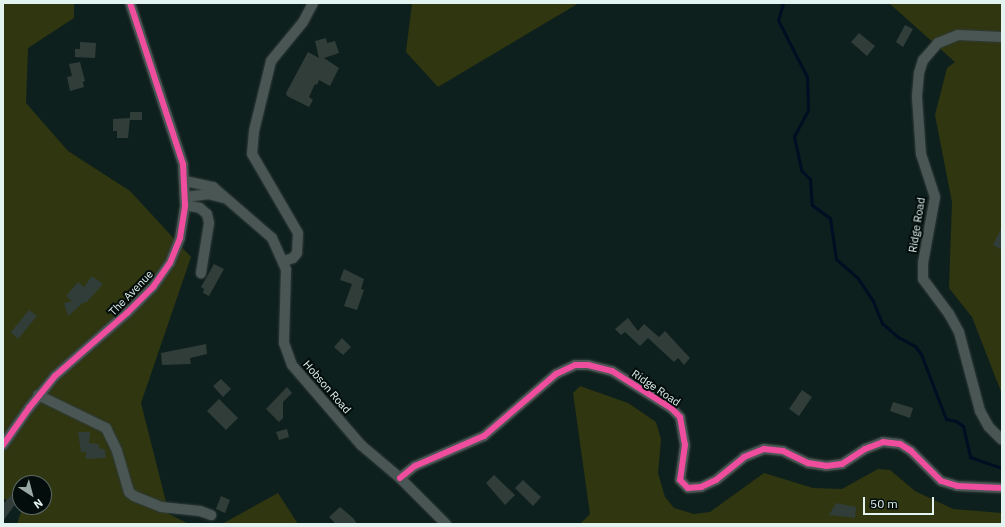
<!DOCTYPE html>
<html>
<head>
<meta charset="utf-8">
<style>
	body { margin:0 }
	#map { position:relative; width:1005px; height:527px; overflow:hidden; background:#0e201d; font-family:"IBM Plex Sans",sans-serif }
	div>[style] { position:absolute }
	.green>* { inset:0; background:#30360f }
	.stream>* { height:3px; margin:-1.5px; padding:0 1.5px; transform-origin:1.5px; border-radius:1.5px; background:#010d22 }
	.building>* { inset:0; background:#313d38 }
	.roads { filter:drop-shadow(0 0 1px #303b3a) drop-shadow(0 0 1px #303b3a) }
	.minor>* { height:10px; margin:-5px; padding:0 5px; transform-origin:5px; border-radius:5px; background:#4a5654 }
	.cycleway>* { height:6px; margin:-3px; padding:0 3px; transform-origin:3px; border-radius:3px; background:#ef4d9e }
	span { translate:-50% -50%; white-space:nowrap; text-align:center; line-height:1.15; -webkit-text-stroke:4px #030d0b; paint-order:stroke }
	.street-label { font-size:11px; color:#e2f3f0 }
	.frame { position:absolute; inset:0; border:4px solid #e2f3f0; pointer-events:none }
	.north { position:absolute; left:12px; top:475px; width:40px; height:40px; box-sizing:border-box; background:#030d0b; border:1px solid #5c6967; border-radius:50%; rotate:144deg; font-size:11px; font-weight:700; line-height:16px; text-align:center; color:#e2f3f0 }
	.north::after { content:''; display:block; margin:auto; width:14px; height:18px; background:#98a9a6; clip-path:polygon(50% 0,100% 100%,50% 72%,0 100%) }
	.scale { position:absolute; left:863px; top:497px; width:71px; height:18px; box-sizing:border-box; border:2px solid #e2f3f0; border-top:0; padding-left:5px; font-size:12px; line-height:14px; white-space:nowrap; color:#e2f3f0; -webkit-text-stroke:3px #030d0b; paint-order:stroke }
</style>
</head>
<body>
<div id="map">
	<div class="green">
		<i style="clip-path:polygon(evenodd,3px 3px,74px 3px,74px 18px,28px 48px,26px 103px,68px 151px,130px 191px,191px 257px,141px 403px,169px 514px,189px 524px,17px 524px,22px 509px,3px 498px,3px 3px,20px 483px,44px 483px,44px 507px,20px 507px,20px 483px)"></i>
		<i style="clip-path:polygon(412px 3px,579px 3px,438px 87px,406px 52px)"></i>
		<i style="clip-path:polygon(889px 3px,1002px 3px,1002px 394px,972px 317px,949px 288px,952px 202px,935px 115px,947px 68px,955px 62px)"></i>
		<i style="clip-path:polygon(580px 386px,628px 403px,656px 422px,661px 439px,658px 473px,665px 497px,674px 508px,694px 514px,710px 512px,764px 473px,813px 488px,842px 489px,878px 469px,890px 470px,915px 491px,953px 509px,1002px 513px,1002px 524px,580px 524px,590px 514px,573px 393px)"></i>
		<i style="clip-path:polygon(278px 493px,298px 524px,222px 524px)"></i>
	</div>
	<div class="stream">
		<i style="left:783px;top:3px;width:18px;rotate:106deg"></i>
		<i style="left:778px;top:20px;width:64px;rotate:63deg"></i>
		<i style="left:807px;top:77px;width:33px;rotate:88deg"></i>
		<i style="left:808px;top:110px;width:30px;rotate:118deg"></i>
		<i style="left:794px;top:136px;width:35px;rotate:78deg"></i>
		<i style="left:801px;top:170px;width:13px;rotate:45deg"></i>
		<i style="left:810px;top:179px;width:26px;rotate:86deg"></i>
		<i style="left:812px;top:205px;width:22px;rotate:36deg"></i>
		<i style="left:830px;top:218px;width:41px;rotate:81.7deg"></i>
		<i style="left:836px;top:259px;width:28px;rotate:41deg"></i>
		<i style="left:857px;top:277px;width:29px;rotate:56deg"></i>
		<i style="left:873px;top:301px;width:24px;rotate:68deg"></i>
		<i style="left:882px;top:323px;width:21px;rotate:41deg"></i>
		<i style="left:898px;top:337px;width:19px;rotate:28deg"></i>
		<i style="left:915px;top:346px;width:10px;rotate:53deg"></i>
		<i style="left:921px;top:354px;width:70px;rotate:69deg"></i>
		<i style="left:946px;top:419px;width:10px;rotate:11deg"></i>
		<i style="left:956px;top:421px;width:9px;rotate:36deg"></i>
		<i style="left:963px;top:426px;width:32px;rotate:77deg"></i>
		<i style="left:970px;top:457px;width:34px;rotate:19deg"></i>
	</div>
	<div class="building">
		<i style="clip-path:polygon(905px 25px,913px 29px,903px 47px,896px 42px)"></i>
		<i style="clip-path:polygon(859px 33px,875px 46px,867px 56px,851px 42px)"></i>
		<i style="clip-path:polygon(326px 38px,327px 43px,335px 41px,339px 53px,324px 58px,339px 68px,330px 86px,319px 80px,317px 85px,315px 84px,309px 97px,313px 100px,309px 107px,287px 96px,286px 93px,308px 52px,319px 58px,315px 41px)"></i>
		<i style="clip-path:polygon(80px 42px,96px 43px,95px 58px,75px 57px,75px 49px,80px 49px)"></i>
		<i style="clip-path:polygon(80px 62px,85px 81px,83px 82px,84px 87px,70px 91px,67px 77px,72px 76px,69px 64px)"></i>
		<i style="clip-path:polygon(130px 112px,142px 112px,142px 120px,130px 120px)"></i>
		<i style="clip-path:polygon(130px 118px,128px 138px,117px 138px,117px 131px,113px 131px,113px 119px)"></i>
		<i style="clip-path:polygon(1002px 227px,1002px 250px,993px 245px)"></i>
		<i style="clip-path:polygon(214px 264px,224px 269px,209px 296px,203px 293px,204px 289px,201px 287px)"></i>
		<i style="clip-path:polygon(344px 269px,364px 279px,361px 289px,364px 290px,357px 310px,344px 306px,352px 284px,340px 280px)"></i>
		<i style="clip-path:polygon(92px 276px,103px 284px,86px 303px,84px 302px,68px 316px,64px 303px,72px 301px,66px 296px,78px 282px,84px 287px)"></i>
		<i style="clip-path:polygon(29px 310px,37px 316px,18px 339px,11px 332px)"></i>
		<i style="clip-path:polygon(628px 318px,638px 331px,644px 324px,659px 337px,665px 331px,690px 358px,684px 365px,678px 358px,674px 362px,648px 338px,640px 346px,625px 332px,621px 335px,615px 329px)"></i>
		<i style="clip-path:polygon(342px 338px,351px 347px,343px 355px,334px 347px)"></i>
		<i style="clip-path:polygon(206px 344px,207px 354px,190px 358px,191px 364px,162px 365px,161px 353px)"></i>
		<i style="clip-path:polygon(221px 379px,231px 389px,223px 397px,213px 386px)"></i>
		<i style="clip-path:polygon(287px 387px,292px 393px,283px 402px,283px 418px,279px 422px,266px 409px)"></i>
		<i style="clip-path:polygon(802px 390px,812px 397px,799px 416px,789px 409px)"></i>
		<i style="clip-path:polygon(219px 399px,238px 418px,226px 430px,207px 411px)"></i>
		<i style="clip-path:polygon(893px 402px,913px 408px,910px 418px,890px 411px)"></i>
		<i style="clip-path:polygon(287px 429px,289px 437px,279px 440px,276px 432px)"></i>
		<i style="clip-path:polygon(78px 432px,90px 432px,89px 443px,99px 444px,99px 448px,105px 450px,106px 458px,86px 459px,86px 452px,81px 452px)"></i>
		<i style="clip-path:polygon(494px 475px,515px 495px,505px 505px,486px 483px)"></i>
		<i style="clip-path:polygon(523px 480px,541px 497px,533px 506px,515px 488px)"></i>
		<i style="clip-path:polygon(12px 494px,19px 499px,3px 521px,3px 504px)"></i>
		<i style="clip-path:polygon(221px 496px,230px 500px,225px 513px,216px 509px)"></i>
		<i style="clip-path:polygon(836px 503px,856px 507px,855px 518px,829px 515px)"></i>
		<i style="clip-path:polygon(340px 507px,353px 518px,357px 524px,336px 524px,329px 517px)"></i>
	</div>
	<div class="roads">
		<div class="minor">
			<i style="left:1002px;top:37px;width:44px;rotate:-177.4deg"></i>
			<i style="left:958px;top:35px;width:22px;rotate:158deg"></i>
			<i style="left:938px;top:43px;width:23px;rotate:131deg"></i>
			<i style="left:923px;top:60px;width:14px;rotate:107deg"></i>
			<i style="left:919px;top:73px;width:24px;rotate:95deg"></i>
			<i style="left:917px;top:97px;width:57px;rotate:86deg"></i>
			<i style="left:921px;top:154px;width:45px;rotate:72deg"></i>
			<i style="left:935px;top:197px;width:67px;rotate:100.3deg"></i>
			<i style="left:923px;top:263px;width:16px;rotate:90deg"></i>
			<i style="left:923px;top:279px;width:44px;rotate:53.4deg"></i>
			<i style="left:949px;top:314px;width:21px;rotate:61deg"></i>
			<i style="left:959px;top:332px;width:82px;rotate:75.1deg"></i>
			<i style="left:980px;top:411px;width:18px;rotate:61deg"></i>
			<i style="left:989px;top:427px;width:18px;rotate:45deg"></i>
			<i style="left:185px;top:181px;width:29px;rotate:12deg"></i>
			<i style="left:213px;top:187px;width:78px;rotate:40.8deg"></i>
			<i style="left:272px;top:238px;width:35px;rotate:66deg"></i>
			<i style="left:286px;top:270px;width:73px;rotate:91.6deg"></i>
			<i style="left:284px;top:343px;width:23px;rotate:70deg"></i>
			<i style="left:292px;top:365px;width:106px;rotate:49.2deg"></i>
			<i style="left:361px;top:445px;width:51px;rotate:40.2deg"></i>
			<i style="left:400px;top:478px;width:65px;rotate:45deg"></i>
			<i style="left:185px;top:197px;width:23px;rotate:-7deg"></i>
			<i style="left:208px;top:194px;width:16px;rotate:14deg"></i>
			<i style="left:185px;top:205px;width:15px;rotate:11deg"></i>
			<i style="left:200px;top:208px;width:9px;rotate:41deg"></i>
			<i style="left:207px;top:214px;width:9px;rotate:77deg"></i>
			<i style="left:209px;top:223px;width:51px;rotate:99.1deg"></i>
			<i style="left:284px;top:261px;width:9px;rotate:-18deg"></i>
			<i style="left:293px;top:258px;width:6px;rotate:-51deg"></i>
			<i style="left:297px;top:253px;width:20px;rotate:-87deg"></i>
			<i style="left:298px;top:233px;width:91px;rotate:-120.2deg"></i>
			<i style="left:252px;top:154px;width:23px;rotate:-85deg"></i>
			<i style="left:254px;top:131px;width:72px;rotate:-76.3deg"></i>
			<i style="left:271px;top:61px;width:50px;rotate:-50.6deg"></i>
			<i style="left:303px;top:22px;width:21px;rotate:-62deg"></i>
			<i style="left:38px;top:395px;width:76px;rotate:25.9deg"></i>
			<i style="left:106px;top:428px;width:25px;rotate:64deg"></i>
			<i style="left:117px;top:451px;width:43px;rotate:73.7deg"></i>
			<i style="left:129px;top:492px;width:6px;rotate:39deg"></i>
			<i style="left:134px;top:496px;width:29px;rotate:22deg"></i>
			<i style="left:161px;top:507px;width:39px;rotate:6deg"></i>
			<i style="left:200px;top:511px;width:12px;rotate:20deg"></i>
			<i style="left:3px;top:445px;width:45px;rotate:-54.9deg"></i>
			<i style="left:29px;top:408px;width:41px;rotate:-50.9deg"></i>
			<i style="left:55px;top:376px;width:96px;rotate:-41.2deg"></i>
			<i style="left:127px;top:313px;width:37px;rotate:-45deg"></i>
			<i style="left:153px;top:287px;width:29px;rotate:-55deg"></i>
			<i style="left:170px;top:263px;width:27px;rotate:-68deg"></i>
			<i style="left:180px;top:238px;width:33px;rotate:-81deg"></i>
			<i style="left:185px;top:205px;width:41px;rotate:-92.8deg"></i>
			<i style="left:183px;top:164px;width:169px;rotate:-108.2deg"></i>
			<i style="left:400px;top:478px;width:19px;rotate:-39deg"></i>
			<i style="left:415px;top:466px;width:75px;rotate:-23.5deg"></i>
			<i style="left:484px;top:436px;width:95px;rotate:-40.7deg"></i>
			<i style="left:556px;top:374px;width:21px;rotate:-25deg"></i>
			<i style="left:575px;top:365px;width:13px"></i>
			<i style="left:588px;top:365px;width:25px;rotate:14deg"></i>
			<i style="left:612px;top:371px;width:70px;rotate:32.1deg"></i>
			<i style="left:671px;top:408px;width:13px;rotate:45deg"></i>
			<i style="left:680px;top:417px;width:28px;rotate:80deg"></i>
			<i style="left:685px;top:445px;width:35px;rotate:98deg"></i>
			<i style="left:680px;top:480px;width:11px;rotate:45deg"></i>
			<i style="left:688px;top:488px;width:13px;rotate:-4deg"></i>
			<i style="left:701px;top:487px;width:17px;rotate:-25deg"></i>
			<i style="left:716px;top:480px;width:36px;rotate:-39deg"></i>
			<i style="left:744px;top:457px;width:22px;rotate:-22deg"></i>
			<i style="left:764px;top:449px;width:19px;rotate:6deg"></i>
			<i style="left:783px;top:451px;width:28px;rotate:26deg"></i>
			<i style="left:808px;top:463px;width:18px;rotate:9deg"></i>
			<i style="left:826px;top:466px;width:16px;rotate:-7deg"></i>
			<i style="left:842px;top:464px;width:27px;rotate:-33deg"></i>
			<i style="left:865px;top:449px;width:19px;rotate:-21deg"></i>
			<i style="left:883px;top:442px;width:17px;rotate:7deg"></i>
			<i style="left:900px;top:444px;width:13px;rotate:32deg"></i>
			<i style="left:911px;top:451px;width:42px;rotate:45deg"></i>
			<i style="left:941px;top:481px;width:17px;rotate:17deg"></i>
			<i style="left:957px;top:486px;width:45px;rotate:2.5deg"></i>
		</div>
	</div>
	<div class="cycleway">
		<i style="left:3px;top:445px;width:45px;rotate:-54.9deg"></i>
		<i style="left:29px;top:408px;width:41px;rotate:-50.9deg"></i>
		<i style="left:55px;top:376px;width:96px;rotate:-41.2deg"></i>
		<i style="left:127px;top:313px;width:37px;rotate:-45deg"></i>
		<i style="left:153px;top:287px;width:29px;rotate:-55deg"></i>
		<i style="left:170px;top:263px;width:27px;rotate:-68deg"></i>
		<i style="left:180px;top:238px;width:33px;rotate:-81deg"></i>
		<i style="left:185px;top:205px;width:41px;rotate:-92.8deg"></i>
		<i style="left:183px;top:164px;width:169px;rotate:-108.2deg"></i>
		<i style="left:400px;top:478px;width:19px;rotate:-39deg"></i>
		<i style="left:415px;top:466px;width:75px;rotate:-23.5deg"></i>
		<i style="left:484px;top:436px;width:95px;rotate:-40.7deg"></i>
		<i style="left:556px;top:374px;width:21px;rotate:-25deg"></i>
		<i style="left:575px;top:365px;width:13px"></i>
		<i style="left:588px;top:365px;width:25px;rotate:14deg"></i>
		<i style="left:612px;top:371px;width:70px;rotate:32.1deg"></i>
		<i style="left:671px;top:408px;width:13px;rotate:45deg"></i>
		<i style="left:680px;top:417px;width:28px;rotate:80deg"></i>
		<i style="left:685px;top:445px;width:35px;rotate:98deg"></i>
		<i style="left:680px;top:480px;width:11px;rotate:45deg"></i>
		<i style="left:688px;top:488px;width:13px;rotate:-4deg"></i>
		<i style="left:701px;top:487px;width:17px;rotate:-25deg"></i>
		<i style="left:716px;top:480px;width:36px;rotate:-39deg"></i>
		<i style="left:744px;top:457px;width:22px;rotate:-22deg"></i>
		<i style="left:764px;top:449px;width:19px;rotate:6deg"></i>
		<i style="left:783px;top:451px;width:28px;rotate:26deg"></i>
		<i style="left:808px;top:463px;width:18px;rotate:9deg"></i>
		<i style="left:826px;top:466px;width:16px;rotate:-7deg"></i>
		<i style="left:842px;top:464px;width:27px;rotate:-33deg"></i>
		<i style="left:865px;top:449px;width:19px;rotate:-21deg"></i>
		<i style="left:883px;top:442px;width:17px;rotate:7deg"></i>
		<i style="left:900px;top:444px;width:13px;rotate:32deg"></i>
		<i style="left:911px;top:451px;width:42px;rotate:45deg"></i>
		<i style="left:941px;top:481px;width:17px;rotate:17deg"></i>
		<i style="left:957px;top:486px;width:45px;rotate:2.5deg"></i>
	</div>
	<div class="street-label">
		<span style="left:917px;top:225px;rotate:-81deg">Ridge Road</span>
		<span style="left:131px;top:293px;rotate:-46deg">The Avenue</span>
		<span style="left:327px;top:387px;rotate:49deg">Hobson Road</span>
		<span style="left:656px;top:388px;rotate:34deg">Ridge Road</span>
	</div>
	<div class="frame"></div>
	<div class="north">N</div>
	<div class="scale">50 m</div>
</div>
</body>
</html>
